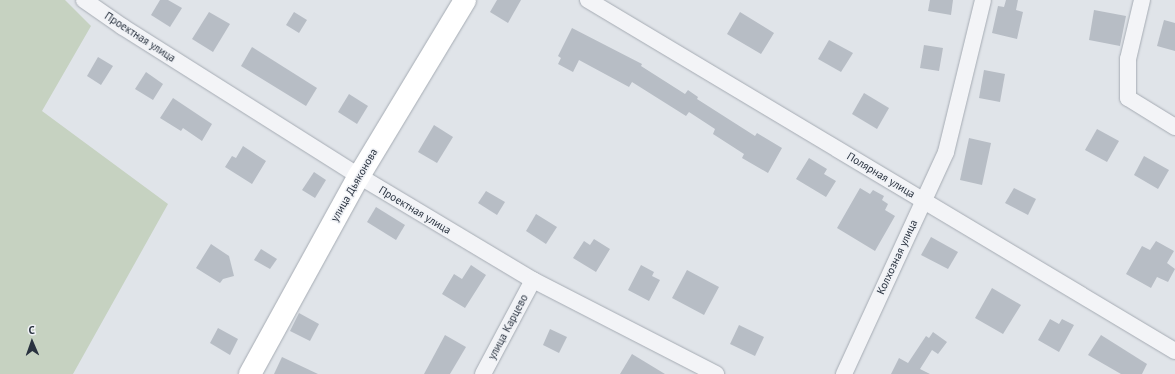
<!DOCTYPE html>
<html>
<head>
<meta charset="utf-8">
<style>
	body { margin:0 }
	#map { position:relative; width:1175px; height:374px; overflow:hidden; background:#e0e4e9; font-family:"PT Sans",sans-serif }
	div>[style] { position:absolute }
	.green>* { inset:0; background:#c6d2c1 }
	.building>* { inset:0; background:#b7bdc5 }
	.roads { filter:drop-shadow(0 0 1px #a5abb3) drop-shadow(0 0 1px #a5abb3) }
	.street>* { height:16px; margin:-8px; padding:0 8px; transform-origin:8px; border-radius:8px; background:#f3f4f7 }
	.secondary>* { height:22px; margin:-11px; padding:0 11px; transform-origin:11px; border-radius:11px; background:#fff }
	span { translate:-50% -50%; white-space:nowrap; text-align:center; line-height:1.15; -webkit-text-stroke:3px #f0f2f6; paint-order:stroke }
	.street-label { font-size:11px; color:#29323f }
	.north { position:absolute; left:12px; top:322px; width:40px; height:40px; -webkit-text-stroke:3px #f0f2f6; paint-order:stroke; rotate:358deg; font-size:11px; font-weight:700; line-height:16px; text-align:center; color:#29323f }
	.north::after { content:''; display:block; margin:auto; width:14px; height:18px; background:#29323f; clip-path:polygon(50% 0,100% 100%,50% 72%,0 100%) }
</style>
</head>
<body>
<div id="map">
	<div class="green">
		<i style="clip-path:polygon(0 0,65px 0,91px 26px,42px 111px,168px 204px,73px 374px,0 374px)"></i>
	</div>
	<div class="building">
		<i style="clip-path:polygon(160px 0,168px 0,182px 8px,170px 27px,151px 15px)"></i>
		<i style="clip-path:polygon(497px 0,521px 0,508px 23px,490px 12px)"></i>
		<i style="clip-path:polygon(930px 0,953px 0,951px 15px,928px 11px)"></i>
		<i style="clip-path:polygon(1006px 0,1018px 0,1016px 10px,1023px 12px,1017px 39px,992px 33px,998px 6px,1004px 7px)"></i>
		<i style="clip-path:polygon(1094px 10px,1126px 16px,1120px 46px,1089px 40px)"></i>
		<i style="clip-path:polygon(209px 12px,230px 24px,213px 52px,192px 39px)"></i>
		<i style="clip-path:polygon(294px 12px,307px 20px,299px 33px,286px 25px)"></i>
		<i style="clip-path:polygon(740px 12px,774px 33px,761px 54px,727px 34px)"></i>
		<i style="clip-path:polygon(1164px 20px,1175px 23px,1175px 51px,1157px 46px)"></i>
		<i style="clip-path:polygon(572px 28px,642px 64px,641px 66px,685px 94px,688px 90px,698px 97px,697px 99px,755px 136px,757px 133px,782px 148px,768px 173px,742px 158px,744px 154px,713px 134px,715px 129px,689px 112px,686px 116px,632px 82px,629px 87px,579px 60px,573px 72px,558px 64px,561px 58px,558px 56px)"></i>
		<i style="clip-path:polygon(829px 40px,853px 53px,841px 72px,818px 59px)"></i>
		<i style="clip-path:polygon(924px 45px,943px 48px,939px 71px,920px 68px)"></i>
		<i style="clip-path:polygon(252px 47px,317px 88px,306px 106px,241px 66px)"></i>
		<i style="clip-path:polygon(98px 57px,113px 66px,101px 85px,87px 76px)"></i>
		<i style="clip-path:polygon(984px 70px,1005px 74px,1000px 102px,979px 98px)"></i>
		<i style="clip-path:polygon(146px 72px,163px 84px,153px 100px,135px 89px)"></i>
		<i style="clip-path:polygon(864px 93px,889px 108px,877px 129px,852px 114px)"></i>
		<i style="clip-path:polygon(349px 94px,368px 106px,357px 124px,338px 112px)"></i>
		<i style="clip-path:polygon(173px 98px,212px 124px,202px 141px,183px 128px,181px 131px,160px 118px)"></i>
		<i style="clip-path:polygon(434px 125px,453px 137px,437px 163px,418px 152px)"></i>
		<i style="clip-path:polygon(1097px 129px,1119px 141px,1107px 162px,1085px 150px)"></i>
		<i style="clip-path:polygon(969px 138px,991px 143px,982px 185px,960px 180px)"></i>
		<i style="clip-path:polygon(243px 146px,266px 161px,252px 184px,225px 167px,232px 156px,236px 158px)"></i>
		<i style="clip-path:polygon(1144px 156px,1169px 170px,1158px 189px,1134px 175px)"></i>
		<i style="clip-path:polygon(809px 158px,827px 169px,824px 174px,836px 181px,826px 197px,796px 179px)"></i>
		<i style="clip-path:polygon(314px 172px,326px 180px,315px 198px,302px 190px)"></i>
		<i style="clip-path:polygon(860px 188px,870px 194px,873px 190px,884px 196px,882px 200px,888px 204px,885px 210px,895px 216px,875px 251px,837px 228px)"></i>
		<i style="clip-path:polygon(1014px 188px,1036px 199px,1028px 215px,1005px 203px)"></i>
		<i style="clip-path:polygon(486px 191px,505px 202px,497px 215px,478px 203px)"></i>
		<i style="clip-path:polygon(376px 207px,405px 225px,396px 240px,367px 222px)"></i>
		<i style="clip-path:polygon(536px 214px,557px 227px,546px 244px,526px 231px)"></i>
		<i style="clip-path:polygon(931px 237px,958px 252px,948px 269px,921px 255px)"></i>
		<i style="clip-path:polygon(594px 239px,610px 249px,596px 272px,573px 258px,584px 241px,590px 245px)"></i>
		<i style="clip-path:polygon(1156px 241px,1174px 251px,1167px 263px,1175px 269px,1168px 282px,1157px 277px,1151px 288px,1126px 274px,1142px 246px,1150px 250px)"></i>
		<i style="clip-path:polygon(211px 244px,229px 256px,234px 276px,223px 279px,220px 283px,196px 268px)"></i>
		<i style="clip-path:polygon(261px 249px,277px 259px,270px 269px,254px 260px)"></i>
		<i style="clip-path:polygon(471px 265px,486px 275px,465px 308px,442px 294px,454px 274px,462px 279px)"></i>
		<i style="clip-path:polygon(641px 265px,654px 272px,652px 276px,660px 280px,649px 301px,628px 290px)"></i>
		<i style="clip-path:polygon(687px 270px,719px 287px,704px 315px,672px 298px)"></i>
		<i style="clip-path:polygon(992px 288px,1021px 305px,1003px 334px,975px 318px)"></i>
		<i style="clip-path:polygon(299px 313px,319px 324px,310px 341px,290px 331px)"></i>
		<i style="clip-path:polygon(1050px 319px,1059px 324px,1062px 319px,1074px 325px,1059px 352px,1038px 340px)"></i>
		<i style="clip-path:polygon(739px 325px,764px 337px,755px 356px,730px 344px)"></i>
		<i style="clip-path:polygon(218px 328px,238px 339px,230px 355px,210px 343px)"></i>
		<i style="clip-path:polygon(550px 329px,567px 337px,559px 353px,543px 345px)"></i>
		<i style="clip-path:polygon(933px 332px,947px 342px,938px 354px,932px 350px,920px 369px,930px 374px,891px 374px,899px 358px,908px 363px,926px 336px,929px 338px)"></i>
		<i style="clip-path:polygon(445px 335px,466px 347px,450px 374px,424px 374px)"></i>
		<i style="clip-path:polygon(1101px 335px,1147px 364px,1142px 374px,1121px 374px,1088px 355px)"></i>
		<i style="clip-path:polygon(632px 354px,665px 374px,620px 374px)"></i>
		<i style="clip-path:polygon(282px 357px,318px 374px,274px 374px)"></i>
	</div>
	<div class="roads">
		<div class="street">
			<i style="left:84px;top:0;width:47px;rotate:34.7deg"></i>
			<i style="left:123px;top:27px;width:279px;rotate:32.3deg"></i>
			<i style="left:359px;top:176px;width:203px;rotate:30.9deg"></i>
			<i style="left:533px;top:280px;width:206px;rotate:27.2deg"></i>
			<i style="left:588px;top:0;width:684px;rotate:30.88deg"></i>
			<i style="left:1142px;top:0;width:61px;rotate:103.3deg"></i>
			<i style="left:1128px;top:59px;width:39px;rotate:90deg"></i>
			<i style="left:1128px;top:98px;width:55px;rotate:31.7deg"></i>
			<i style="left:483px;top:374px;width:106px;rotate:-62deg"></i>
			<i style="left:844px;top:374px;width:244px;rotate:-65.3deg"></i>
			<i style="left:946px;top:152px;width:156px;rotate:-76.3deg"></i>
		</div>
		<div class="secondary">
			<i style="left:250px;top:374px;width:226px;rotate:-61.2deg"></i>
			<i style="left:359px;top:176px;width:205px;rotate:-58.9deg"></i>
		</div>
	</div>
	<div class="street-label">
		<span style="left:140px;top:37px;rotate:33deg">Проектная улица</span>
		<span style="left:881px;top:175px;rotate:31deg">Полярная улица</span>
		<span style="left:354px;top:185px;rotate:-60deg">улица Дьяконова</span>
		<span style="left:415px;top:210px;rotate:31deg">Проектная улица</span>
		<span style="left:897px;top:257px;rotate:-65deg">Колхозная улица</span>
		<span style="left:508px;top:327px;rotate:-62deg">улица Карцево</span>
	</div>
	<div class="north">С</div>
</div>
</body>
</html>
